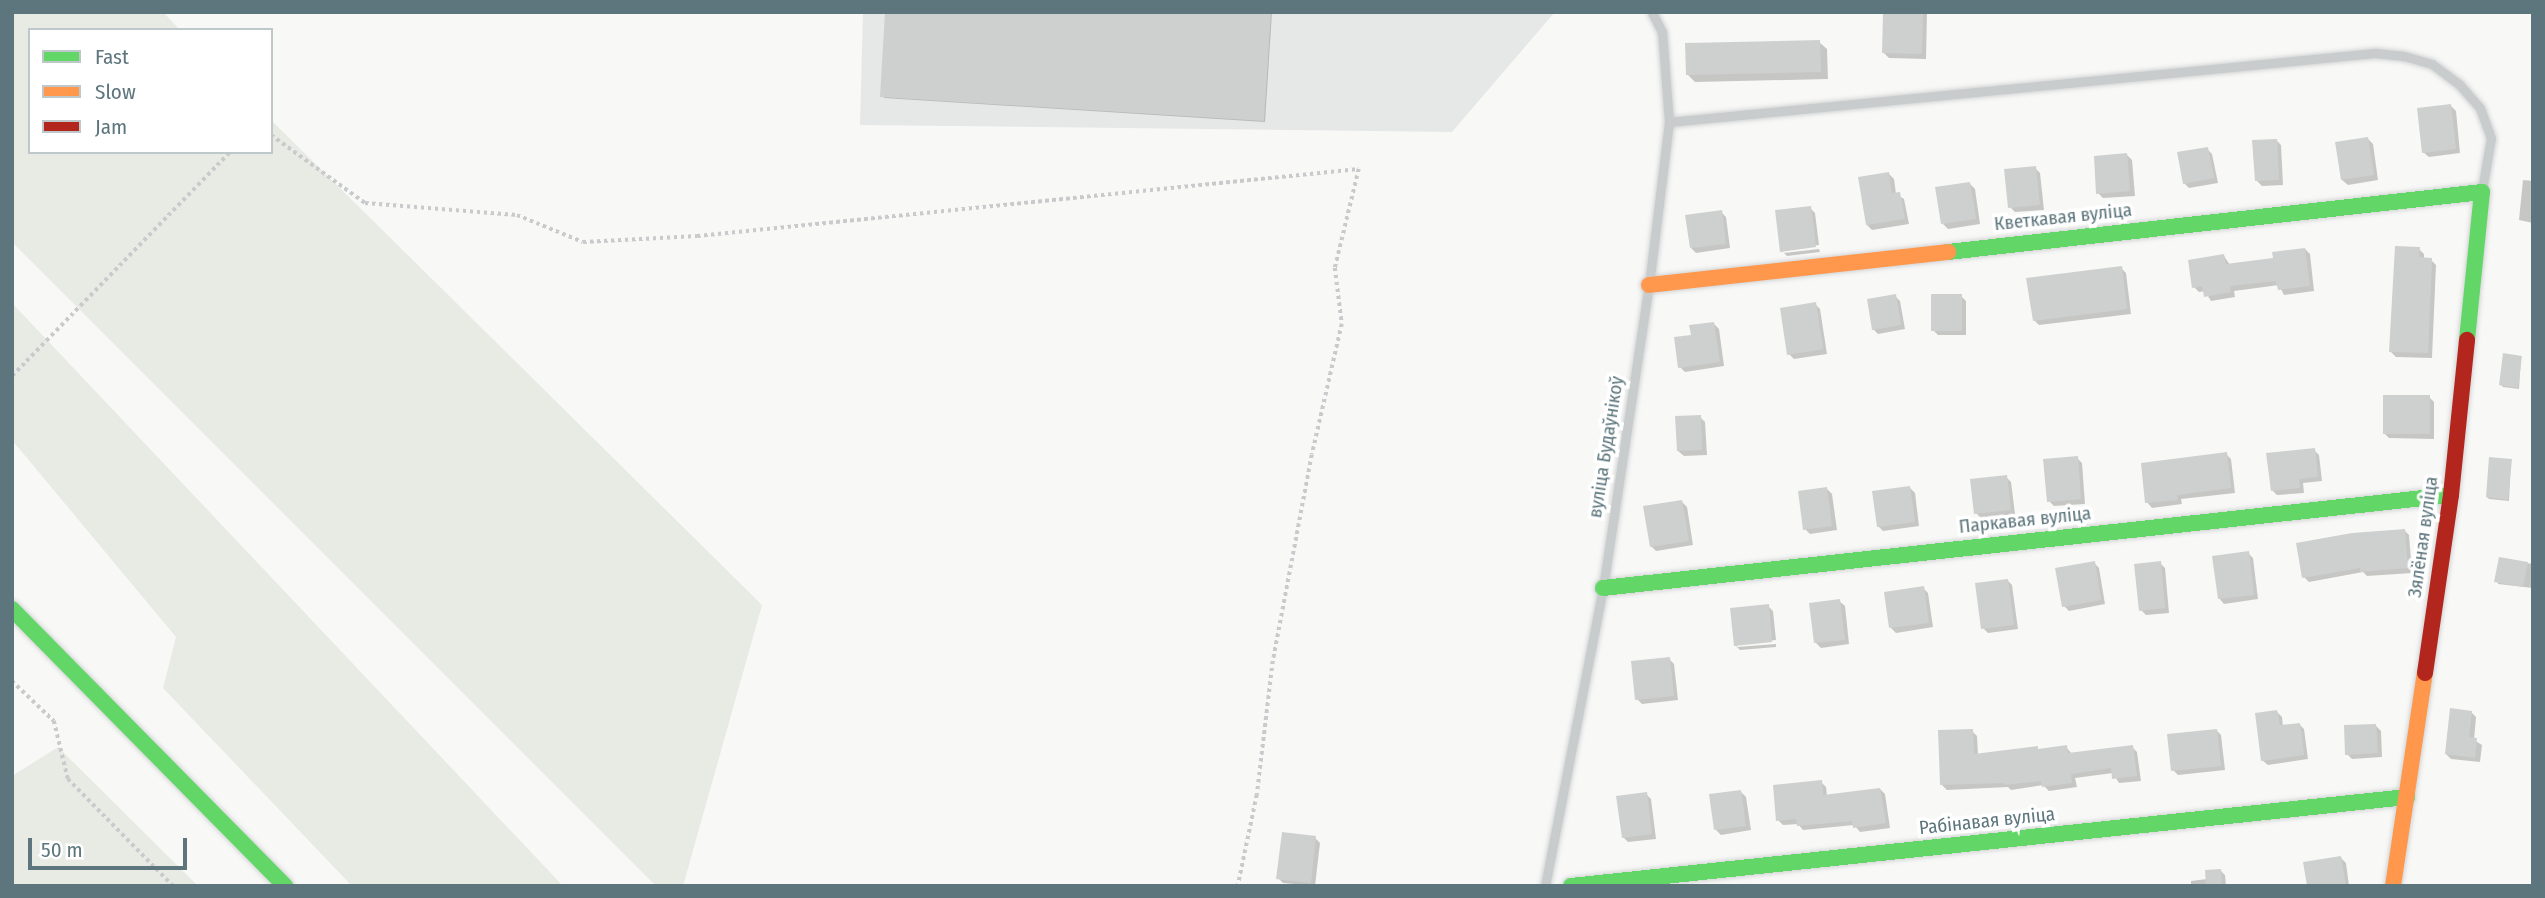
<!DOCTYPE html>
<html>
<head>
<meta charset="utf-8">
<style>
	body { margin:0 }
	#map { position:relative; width:2545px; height:898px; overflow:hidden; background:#f8f8f7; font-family:"Fira Sans Condensed",sans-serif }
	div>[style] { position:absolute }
	.built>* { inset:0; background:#e6e8e7 }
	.green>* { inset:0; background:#e8eae4 }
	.shadow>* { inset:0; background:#0003 }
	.building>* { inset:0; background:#ced0d0 }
	.path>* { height:3.5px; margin-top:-1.75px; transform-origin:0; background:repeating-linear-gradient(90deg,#c8cacb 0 3.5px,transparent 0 7px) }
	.roads { filter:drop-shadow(0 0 2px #d3d5d5) drop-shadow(0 0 2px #d3d5d5) }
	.lane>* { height:9px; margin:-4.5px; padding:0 4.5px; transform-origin:4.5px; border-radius:4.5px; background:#c9cccc }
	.fast>* { height:16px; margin:-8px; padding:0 8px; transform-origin:8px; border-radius:8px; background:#63d668 }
	.slow>* { height:16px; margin:-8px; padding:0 8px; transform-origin:8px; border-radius:8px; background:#ff974d }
	.jam>* { height:16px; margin:-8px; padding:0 8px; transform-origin:8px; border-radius:8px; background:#b3261e }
	span { translate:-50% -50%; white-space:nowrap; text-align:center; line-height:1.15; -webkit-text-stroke:7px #fff; paint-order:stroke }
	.street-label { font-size:19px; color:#5d767d }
	.frame { position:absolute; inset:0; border:14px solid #5d767d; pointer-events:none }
	.legend { position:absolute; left:28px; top:28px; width:245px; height:126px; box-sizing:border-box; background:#fff; border:2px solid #bec8cb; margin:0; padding:9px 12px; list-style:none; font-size:21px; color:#5d767d }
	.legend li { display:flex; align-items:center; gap:14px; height:35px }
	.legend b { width:35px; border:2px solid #bec8cb }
	.scale { position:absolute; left:28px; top:838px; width:159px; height:32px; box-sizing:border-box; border:4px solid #5d767d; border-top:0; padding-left:9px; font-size:21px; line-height:24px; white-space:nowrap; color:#5d767d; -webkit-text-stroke:5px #fff; paint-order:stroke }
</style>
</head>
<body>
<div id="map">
	<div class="built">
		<i style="clip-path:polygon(863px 12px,1555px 12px,1452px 132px,860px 125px)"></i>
	</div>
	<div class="green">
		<i style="clip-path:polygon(12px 12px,163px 12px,180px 30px,30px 30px,30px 152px,271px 152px,271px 120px,762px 605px,683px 886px,656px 886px,12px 242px)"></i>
		<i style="clip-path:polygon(12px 303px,563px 886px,352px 886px,163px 688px,176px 637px,12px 440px)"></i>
		<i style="clip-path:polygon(58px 747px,198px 886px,12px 886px,12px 776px)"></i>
	</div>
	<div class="shadow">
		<i style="clip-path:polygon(887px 12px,1272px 12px,1265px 122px,884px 98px)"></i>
		<i style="clip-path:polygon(1884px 12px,1927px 12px,1926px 59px,1889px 58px,1884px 53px)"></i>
		<i style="clip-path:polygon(1819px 42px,1827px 49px,1828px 79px,1695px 82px,1688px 75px)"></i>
		<i style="clip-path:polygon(2451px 106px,2456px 111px,2460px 153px,2429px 157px,2423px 152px)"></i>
		<i style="clip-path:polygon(2368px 139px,2373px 144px,2378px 180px,2348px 185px,2342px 180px)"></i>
		<i style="clip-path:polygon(2276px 140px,2281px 145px,2283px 185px,2262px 186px,2257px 181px)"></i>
		<i style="clip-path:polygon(2207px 149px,2212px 154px,2218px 183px,2189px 188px,2184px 183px)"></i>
		<i style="clip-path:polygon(2127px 155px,2132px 160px,2135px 196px,2103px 198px,2098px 193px)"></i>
		<i style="clip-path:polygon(2035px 168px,2040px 173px,2044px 210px,2015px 212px,2010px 207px)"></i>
		<i style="clip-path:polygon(1889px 174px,1894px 179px,1896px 194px,1904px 199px,1909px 224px,1872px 230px,1867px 225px)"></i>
		<i style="clip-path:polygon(2523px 180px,2533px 181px,2533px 223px,2519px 220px)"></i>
		<i style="clip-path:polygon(1970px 184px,1975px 189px,1980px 224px,1948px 229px,1943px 224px)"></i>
		<i style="clip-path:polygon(1810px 208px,1815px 213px,1819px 245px,1783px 249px,1783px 253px,1782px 251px)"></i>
		<i style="clip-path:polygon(1721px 212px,1726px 217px,1730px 248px,1696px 253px,1691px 248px)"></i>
		<i style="clip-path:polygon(1819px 249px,1820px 252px,1787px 256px,1784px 253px)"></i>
		<i style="clip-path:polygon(2305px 249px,2310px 254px,2314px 291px,2284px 295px,2279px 285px,2234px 291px,2235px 297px,2211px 301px,2205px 291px,2199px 292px,2194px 287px,2224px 256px,2230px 265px,2275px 260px)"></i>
		<i style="clip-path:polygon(2419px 249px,2424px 254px,2424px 259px,2431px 260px,2436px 265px,2432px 358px,2396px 357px,2391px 352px)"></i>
		<i style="clip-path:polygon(2121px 268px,2126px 273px,2131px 314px,2039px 325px,2034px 320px)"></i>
		<i style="clip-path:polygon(1895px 296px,1900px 301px,1905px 329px,1878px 334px,1873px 329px)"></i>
		<i style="clip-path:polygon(1961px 296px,1966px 301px,1966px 335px,1938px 335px,1933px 330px)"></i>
		<i style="clip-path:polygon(1815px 304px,1820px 309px,1827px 354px,1794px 359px,1789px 354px)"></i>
		<i style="clip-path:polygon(1714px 324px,1719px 329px,1724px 366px,1685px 372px,1680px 367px)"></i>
		<i style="clip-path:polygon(2521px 358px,2519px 389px,2503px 387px,2501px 385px)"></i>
		<i style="clip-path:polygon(2429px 397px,2434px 402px,2434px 439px,2389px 438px,2384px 433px)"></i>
		<i style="clip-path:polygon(1700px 417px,1705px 422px,1707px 455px,1684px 456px,1678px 451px)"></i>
		<i style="clip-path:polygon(2314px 450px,2319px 455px,2322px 481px,2303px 483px,2304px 493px,2277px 495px,2272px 490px)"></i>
		<i style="clip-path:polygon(2226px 454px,2231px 459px,2235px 493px,2181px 499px,2182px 504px,2152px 508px,2147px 502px)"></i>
		<i style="clip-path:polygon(2077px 458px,2082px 463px,2085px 504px,2054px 506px,2049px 501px)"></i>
		<i style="clip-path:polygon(2511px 461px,2509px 501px,2489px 499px,2487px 497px)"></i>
		<i style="clip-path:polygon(2006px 477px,2011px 482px,2015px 514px,1981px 518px,1976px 513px)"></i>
		<i style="clip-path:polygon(1910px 488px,1915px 493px,1919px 526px,1883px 531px,1878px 526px)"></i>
		<i style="clip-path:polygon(1827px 489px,1832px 494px,1837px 530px,1810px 534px,1805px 529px)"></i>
		<i style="clip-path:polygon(1682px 502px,1687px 507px,1693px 545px,1656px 551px,1651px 546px)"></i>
		<i style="clip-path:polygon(2404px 530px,2409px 535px,2412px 573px,2367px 576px,2363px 572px,2309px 582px,2304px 577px)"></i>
		<i style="clip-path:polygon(2248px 553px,2253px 558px,2258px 599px,2224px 604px,2219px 598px)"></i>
		<i style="clip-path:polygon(2500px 559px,2533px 564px,2533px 588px,2498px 584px)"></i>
		<i style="clip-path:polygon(2094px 563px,2099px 568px,2105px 604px,2069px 611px,2064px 606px)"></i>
		<i style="clip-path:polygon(2160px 563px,2165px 568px,2169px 613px,2146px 615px,2141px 610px)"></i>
		<i style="clip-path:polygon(2007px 580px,2012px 585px,2018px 629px,1988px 633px,1983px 628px)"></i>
		<i style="clip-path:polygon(1923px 588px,1928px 593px,1933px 627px,1896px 633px,1891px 628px)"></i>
		<i style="clip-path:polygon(1839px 601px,1845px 606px,1849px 644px,1821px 648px,1816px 643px)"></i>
		<i style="clip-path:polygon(1768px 606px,1773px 611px,1776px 640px,1737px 644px,1737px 647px,1735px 645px)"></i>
		<i style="clip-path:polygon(1776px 644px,1776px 647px,1740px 650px,1737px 647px)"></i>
		<i style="clip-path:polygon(1669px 659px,1674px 664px,1678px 700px,1642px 704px,1637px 699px)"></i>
		<i style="clip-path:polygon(2277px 712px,2282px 717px,2283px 727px,2299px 724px,2304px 729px,2308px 759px,2268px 765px,2262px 760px)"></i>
		<i style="clip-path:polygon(2471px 712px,2476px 717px,2474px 740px,2482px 745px,2480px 762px,2451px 759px,2446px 754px)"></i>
		<i style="clip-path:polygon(2376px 726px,2381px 731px,2382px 757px,2352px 759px,2347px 754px)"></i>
		<i style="clip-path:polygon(2216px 730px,2221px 735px,2225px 770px,2178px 775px,2173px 770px)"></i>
		<i style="clip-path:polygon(1972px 731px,1977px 736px,1978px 755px,2037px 748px,2040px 750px,2066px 747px,2072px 754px,2132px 747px,2137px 752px,2141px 781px,2119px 783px,2113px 773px,2075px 778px,2077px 787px,2049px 791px,2043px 785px,2011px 790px,2008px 787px,1947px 790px,1942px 785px)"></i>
		<i style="clip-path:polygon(1821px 782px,1826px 787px,1827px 796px,1880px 789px,1885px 794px,1890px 828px,1860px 832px,1854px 825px,1803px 830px,1798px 824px,1783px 825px,1778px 820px)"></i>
		<i style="clip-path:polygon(1741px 792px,1746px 797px,1751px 830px,1721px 835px,1716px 830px)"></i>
		<i style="clip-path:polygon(1646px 794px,1651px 799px,1656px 839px,1628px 842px,1623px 837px)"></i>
		<i style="clip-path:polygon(1315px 838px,1320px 843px,1315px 886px,1283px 883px,1278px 878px)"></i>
		<i style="clip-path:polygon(2341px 858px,2346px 863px,2349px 886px,2309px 886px)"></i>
		<i style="clip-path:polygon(2220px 870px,2225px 875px,2226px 886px,2191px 886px,2191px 881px,2207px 879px)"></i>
	</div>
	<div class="building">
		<i style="clip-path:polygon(885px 12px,1271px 12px,1264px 121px,880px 97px)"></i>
		<i style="clip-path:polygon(1883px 12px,1923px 12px,1922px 54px,1882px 53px)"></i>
		<i style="clip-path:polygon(1820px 40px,1821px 72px,1686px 75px,1685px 43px)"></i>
		<i style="clip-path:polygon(2451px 104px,2456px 149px,2422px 153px,2417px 108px)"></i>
		<i style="clip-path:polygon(2368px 137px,2374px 175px,2341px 180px,2335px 142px)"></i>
		<i style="clip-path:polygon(2277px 139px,2279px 180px,2255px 181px,2252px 140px)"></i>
		<i style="clip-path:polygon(2208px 147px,2214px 178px,2183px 184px,2177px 152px)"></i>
		<i style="clip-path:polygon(2127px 153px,2130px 191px,2096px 194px,2094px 156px)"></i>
		<i style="clip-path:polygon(2036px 166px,2040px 205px,2008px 208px,2004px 169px)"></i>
		<i style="clip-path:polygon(1889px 172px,1892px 193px,1900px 192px,1905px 219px,1866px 225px,1858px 177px)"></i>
		<i style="clip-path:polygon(1970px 182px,1976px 219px,1941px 224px,1935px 187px)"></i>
		<i style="clip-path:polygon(1811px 206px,1816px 247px,1780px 252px,1775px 210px)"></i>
		<i style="clip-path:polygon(1722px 210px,1726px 244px,1690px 248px,1685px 215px)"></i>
		<i style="clip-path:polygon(2395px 246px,2420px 247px,2419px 257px,2432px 258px,2428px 353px,2389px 352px)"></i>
		<i style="clip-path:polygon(2305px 248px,2310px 286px,2278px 290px,2276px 281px,2230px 286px,2231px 292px,2204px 297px,2202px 286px,2192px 288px,2188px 260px,2224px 254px,2226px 264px,2273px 258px,2272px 252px)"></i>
		<i style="clip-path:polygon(2122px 266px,2127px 309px,2033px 321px,2026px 278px)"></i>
		<i style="clip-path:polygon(1896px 294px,1901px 325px,1872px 330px,1867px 299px)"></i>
		<i style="clip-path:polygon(1931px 294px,1962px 294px,1962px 331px,1931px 331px)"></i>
		<i style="clip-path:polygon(1816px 302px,1823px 349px,1787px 355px,1780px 308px)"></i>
		<i style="clip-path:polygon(1714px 322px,1720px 362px,1678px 368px,1674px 337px,1691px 335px,1689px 325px)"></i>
		<i style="clip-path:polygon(2503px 353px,2522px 356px,2518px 388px,2499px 385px)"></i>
		<i style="clip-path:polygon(2383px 395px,2430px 395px,2430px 434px,2383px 434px)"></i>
		<i style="clip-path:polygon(1701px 415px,1702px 450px,1677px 451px,1675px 416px)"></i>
		<i style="clip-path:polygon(2315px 448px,2318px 477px,2299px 479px,2300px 488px,2271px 491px,2266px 453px)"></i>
		<i style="clip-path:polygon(2227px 452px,2231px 488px,2177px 495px,2178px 500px,2145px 503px,2141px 463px)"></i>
		<i style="clip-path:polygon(2078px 456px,2081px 499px,2047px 502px,2043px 459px)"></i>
		<i style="clip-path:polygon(2489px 457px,2512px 459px,2508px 500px,2486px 497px)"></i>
		<i style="clip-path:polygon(2007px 475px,2011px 510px,1974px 514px,1970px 479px)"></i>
		<i style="clip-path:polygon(1910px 486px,1915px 522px,1877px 527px,1872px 491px)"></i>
		<i style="clip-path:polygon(1827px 487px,1832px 526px,1803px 530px,1798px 491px)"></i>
		<i style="clip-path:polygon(1682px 500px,1689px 541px,1650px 547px,1643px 506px)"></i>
		<i style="clip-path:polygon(2405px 529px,2408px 568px,2360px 572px,2360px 568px,2302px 578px,2296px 543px,2352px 533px)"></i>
		<i style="clip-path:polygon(2249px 551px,2254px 595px,2218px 599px,2212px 556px)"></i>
		<i style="clip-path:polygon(2499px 557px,2528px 562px,2523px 587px,2494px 582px)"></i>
		<i style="clip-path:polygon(2095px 561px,2101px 600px,2062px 607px,2055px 568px)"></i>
		<i style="clip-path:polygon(2161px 561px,2165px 608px,2139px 611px,2134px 564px)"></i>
		<i style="clip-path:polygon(2008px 579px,2014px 625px,1981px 629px,1975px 583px)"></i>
		<i style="clip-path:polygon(1924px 586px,1929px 623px,1889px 628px,1884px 592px)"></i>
		<i style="clip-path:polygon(1840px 599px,1845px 640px,1814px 643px,1809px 603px)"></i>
		<i style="clip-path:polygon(1769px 604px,1772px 642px,1734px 646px,1730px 608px)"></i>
		<i style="clip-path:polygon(1670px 657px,1674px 696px,1635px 700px,1631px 661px)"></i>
		<i style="clip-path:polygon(2450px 708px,2472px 711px,2469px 737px,2477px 738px,2475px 758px,2445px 754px)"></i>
		<i style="clip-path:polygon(2277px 710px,2280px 725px,2300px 723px,2304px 755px,2261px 761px,2255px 713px)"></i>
		<i style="clip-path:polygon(2376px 724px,2378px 753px,2345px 755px,2344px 725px)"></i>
		<i style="clip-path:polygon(1973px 729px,1974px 754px,2038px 746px,2038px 749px,2067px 745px,2068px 753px,2133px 745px,2137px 776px,2112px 779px,2111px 768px,2071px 774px,2072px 783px,2042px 787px,2041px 781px,2004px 785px,2003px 783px,1940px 785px,1938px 730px)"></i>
		<i style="clip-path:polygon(2217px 729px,2221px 766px,2171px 771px,2167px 734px)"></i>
		<i style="clip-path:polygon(1822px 780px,1823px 795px,1880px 788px,1886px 823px,1853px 828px,1852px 821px,1797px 826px,1796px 819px,1776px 821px,1773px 785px)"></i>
		<i style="clip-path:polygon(1741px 790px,1746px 826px,1714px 830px,1709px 794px)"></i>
		<i style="clip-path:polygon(1647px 792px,1652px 834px,1622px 838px,1616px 796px)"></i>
		<i style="clip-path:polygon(1282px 832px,1316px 836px,1311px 883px,1276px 879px)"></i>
		<i style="clip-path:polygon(2341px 856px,2346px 886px,2307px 886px,2303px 862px)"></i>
		<i style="clip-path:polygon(2221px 869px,2222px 886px,2206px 886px,2205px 870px)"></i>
	</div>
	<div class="path">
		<i style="left:271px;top:135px;width:116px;rotate:35.9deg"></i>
		<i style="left:365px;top:203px;width:152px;rotate:4.5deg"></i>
		<i style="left:517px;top:215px;width:71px;rotate:22.2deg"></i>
		<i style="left:583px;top:242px;width:114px;rotate:-3deg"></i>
		<i style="left:697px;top:236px;width:665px;rotate:-5.78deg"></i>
		<i style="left:1359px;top:169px;width:102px;rotate:103.6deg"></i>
		<i style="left:1335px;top:268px;width:56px;rotate:82.9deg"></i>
		<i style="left:1342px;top:324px;width:134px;rotate:102.9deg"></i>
		<i style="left:1312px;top:455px;width:210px;rotate:100.7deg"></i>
		<i style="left:1273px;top:661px;width:135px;rotate:96.8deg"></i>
		<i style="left:1257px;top:795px;width:93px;rotate:101.8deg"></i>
		<i style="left:12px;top:376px;width:313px;rotate:-45.8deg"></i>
		<i style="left:12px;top:681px;width:58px;rotate:43.6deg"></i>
		<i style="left:54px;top:721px;width:60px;rotate:76.4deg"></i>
		<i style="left:68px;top:779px;width:150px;rotate:45.5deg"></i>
	</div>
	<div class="roads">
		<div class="lane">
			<i style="left:1669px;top:122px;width:709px;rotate:-5.58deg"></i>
			<i style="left:2375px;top:53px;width:29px;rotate:6deg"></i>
			<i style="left:2404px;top:56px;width:29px;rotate:16deg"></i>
			<i style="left:2432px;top:64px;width:34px;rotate:37deg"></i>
			<i style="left:2459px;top:84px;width:32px;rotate:49deg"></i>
			<i style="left:2480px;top:108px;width:32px;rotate:70deg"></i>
			<i style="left:2491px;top:138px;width:53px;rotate:99.8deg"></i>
			<i style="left:1545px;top:886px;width:304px;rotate:-79deg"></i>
			<i style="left:1603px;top:588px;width:306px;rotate:-81.4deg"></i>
			<i style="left:1649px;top:285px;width:164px;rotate:-83deg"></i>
			<i style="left:1669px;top:122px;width:90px;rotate:-94.4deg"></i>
			<i style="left:1662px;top:32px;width:22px;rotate:-117deg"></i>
		</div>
		<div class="fast">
			<i style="left:1948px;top:252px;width:537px;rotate:-6.41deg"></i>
			<i style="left:2482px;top:192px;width:149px;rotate:95.8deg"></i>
			<i style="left:1603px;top:588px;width:853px;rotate:-6.26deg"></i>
			<i style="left:12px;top:609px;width:389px;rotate:45.4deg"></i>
			<i style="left:1571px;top:886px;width:841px;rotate:-6.08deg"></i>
		</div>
		<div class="slow">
			<i style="left:1649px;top:285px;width:301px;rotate:-6.3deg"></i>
			<i style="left:2393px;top:886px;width:215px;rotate:-81.5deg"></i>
		</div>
		<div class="jam">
			<i style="left:2425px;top:673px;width:180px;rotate:-81.7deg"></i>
			<i style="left:2451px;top:495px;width:156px;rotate:-84.1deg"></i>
		</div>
	</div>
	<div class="street-label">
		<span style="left:2063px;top:217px;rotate:-6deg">Кветкавая вуліца</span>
		<span style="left:1606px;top:447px;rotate:-81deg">вуліца Будаўнікоў</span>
		<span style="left:2025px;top:520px;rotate:-6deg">Паркавая вуліца</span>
		<span style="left:2423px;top:537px;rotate:-82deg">Зялёная вуліца</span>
		<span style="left:1987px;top:821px;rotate:-6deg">Рабінавая вуліца</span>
	</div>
	<div class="frame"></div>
	<ul class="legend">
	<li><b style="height:9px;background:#63d668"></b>Fast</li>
	<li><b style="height:9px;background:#ff974d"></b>Slow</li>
	<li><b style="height:9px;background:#b3261e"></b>Jam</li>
	</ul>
	<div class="scale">50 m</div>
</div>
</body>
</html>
